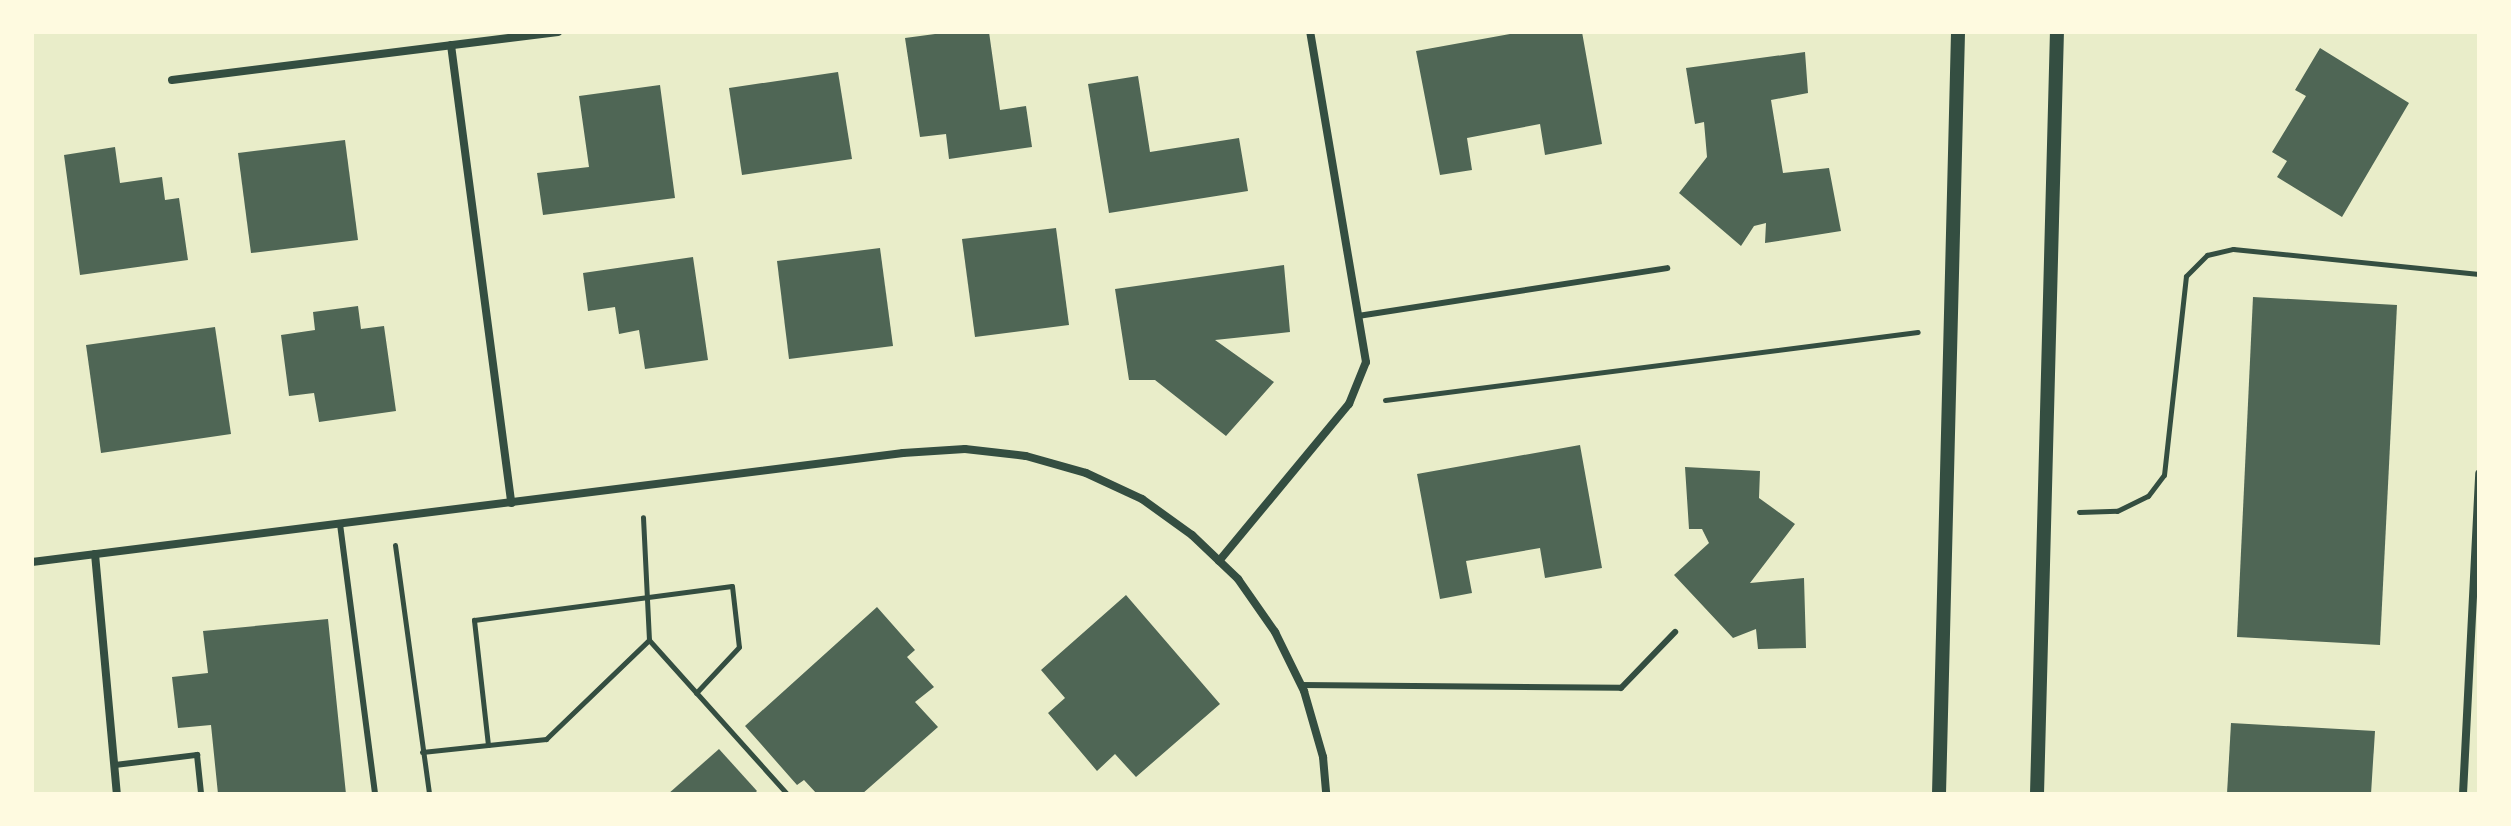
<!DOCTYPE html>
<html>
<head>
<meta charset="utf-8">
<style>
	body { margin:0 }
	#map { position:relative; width:2511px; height:826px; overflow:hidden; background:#e9edc9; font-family:"Noto Sans",sans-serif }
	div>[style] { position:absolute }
	.building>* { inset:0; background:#4f6655 }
	.path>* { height:5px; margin:-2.5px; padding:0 2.5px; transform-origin:2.5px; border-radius:2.5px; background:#344e41 }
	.service>* { height:6px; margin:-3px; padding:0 3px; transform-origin:3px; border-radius:3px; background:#344e41 }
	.minor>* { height:8px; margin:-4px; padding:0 4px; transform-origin:4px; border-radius:4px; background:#344e41 }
	.tertiary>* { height:14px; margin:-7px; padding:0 7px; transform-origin:7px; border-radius:7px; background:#344e41 }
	span { translate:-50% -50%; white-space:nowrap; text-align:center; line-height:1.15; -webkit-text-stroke:6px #fefae0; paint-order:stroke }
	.frame { position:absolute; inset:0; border:34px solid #fefae0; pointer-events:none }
</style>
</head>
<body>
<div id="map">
	<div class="building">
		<i style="clip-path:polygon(950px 32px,989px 32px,1000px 110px,1026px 106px,1032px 147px,949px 159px,946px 134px,920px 137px,905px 38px)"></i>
		<i style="clip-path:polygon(1521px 32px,1582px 32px,1602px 144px,1545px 155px,1540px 124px,1467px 138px,1472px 170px,1440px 175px,1416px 51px)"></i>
		<i style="clip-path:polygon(2320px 48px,2409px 103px,2342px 217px,2277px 177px,2287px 161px,2272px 152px,2306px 96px,2295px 90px)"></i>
		<i style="clip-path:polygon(1805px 52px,1808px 93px,1771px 100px,1783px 173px,1829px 168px,1841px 231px,1765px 243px,1766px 223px,1754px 226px,1741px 246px,1679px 193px,1707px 157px,1704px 122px,1695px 124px,1686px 68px)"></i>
		<i style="clip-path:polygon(838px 72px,852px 159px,742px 175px,729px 88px)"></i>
		<i style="clip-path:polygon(1138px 76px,1150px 152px,1239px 138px,1248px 191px,1109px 213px,1088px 84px)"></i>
		<i style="clip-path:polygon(660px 85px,675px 198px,543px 215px,537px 173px,589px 167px,579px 96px)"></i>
		<i style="clip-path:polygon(345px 140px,358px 240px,251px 253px,238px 153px)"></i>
		<i style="clip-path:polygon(115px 147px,120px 183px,162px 177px,165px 200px,179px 198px,188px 260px,80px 275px,64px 155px)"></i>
		<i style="clip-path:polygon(1056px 228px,1069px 325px,975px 337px,962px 239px)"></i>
		<i style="clip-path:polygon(880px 248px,893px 346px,789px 359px,777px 261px)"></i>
		<i style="clip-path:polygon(693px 257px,708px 360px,645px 369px,639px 330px,619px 334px,615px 307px,588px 311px,583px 273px)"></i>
		<i style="clip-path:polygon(1284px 265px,1290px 332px,1215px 340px,1274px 382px,1226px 436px,1155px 380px,1129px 380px,1115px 289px)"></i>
		<i style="clip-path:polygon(2253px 297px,2397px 305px,2380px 645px,2237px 637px)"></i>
		<i style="clip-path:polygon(358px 306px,361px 329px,384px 326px,396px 411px,319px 422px,314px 393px,289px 396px,281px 335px,315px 330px,313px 312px)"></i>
		<i style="clip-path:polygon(215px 327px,231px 434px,101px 453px,86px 345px)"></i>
		<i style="clip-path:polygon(1580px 445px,1602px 568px,1545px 578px,1540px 548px,1466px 561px,1472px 593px,1440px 599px,1417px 474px)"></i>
		<i style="clip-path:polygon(1685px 467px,1760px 471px,1759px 498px,1795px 524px,1750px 583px,1804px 578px,1806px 648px,1758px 649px,1756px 629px,1733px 638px,1674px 575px,1709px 543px,1702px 529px,1689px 529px)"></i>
		<i style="clip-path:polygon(1126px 595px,1220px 704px,1136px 777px,1115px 754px,1097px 771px,1048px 713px,1065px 698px,1041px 670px)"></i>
		<i style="clip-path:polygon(877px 607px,915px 650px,907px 657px,934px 687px,915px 702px,938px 727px,862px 794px,817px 794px,804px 780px,797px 785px,745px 726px)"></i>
		<i style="clip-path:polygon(328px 619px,346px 794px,218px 794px,211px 725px,178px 728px,172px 677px,208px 673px,203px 631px)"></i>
		<i style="clip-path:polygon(2231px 723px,2375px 731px,2371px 794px,2227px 794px)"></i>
		<i style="clip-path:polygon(719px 749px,757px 791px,754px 794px,668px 794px)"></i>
	</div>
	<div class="path">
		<i style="left:1385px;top:400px;width:537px;rotate:-7.27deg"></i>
		<i style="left:2079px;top:512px;width:38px;rotate:-2deg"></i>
		<i style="left:2117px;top:511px;width:34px;rotate:-26deg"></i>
		<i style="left:2148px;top:496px;width:26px;rotate:-53deg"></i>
		<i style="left:2164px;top:475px;width:200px;rotate:-83.7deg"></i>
		<i style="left:2186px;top:276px;width:30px;rotate:-45deg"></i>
		<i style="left:2207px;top:255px;width:27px;rotate:-13deg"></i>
		<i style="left:2233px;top:249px;width:247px;rotate:5.8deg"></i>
		<i style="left:395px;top:545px;width:251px;rotate:82.2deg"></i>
		<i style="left:649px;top:640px;width:207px;rotate:48.1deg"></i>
		<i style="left:488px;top:745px;width:126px;rotate:-96.4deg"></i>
		<i style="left:474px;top:620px;width:260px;rotate:-7.5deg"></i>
		<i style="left:732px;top:586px;width:61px;rotate:83.5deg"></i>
		<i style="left:739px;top:647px;width:63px;rotate:133.1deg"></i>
		<i style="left:422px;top:752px;width:125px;rotate:-6deg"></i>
		<i style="left:546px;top:739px;width:143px;rotate:-43.9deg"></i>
		<i style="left:649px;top:640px;width:123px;rotate:-92.8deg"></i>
	</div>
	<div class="service">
		<i style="left:1358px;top:316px;width:313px;rotate:-8.8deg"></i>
		<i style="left:340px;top:524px;width:272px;rotate:82.6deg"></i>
		<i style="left:1301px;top:685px;width:320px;rotate:0.5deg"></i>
		<i style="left:1621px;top:688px;width:78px;rotate:-46deg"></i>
		<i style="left:115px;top:765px;width:83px;rotate:-7deg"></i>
		<i style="left:197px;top:755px;width:39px;rotate:84deg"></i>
	</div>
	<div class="minor">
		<i style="left:451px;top:45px;width:462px;rotate:82.5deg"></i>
		<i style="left:172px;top:80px;width:389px;rotate:-7.1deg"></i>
		<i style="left:95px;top:554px;width:241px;rotate:84.8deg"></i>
		<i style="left:1219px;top:561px;width:204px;rotate:-50.4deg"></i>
		<i style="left:1349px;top:404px;width:45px;rotate:-68deg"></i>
		<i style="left:1366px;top:362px;width:335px;rotate:-99.6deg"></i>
		<i style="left:32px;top:562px;width:878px;rotate:-7.13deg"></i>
		<i style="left:903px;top:453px;width:62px;rotate:-3.7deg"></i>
		<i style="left:965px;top:449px;width:61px;rotate:6.5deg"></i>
		<i style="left:1026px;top:456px;width:62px;rotate:15.8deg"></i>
		<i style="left:1086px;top:473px;width:62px;rotate:24.9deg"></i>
		<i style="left:1142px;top:499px;width:62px;rotate:35.8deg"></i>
		<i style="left:1192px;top:535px;width:64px;rotate:43.7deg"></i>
		<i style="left:1238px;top:579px;width:65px;rotate:55.1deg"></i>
		<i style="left:1275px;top:632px;width:66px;rotate:63.8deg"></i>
		<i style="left:1304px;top:691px;width:69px;rotate:73.9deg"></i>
		<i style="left:1323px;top:757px;width:37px;rotate:85deg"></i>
		<i style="left:2463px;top:794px;width:321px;rotate:-87.1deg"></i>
	</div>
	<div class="tertiary">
		<i style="left:1939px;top:794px;width:762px;rotate:-88.57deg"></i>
		<i style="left:2037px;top:794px;width:762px;rotate:-88.5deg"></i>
	</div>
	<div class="frame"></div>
</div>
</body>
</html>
